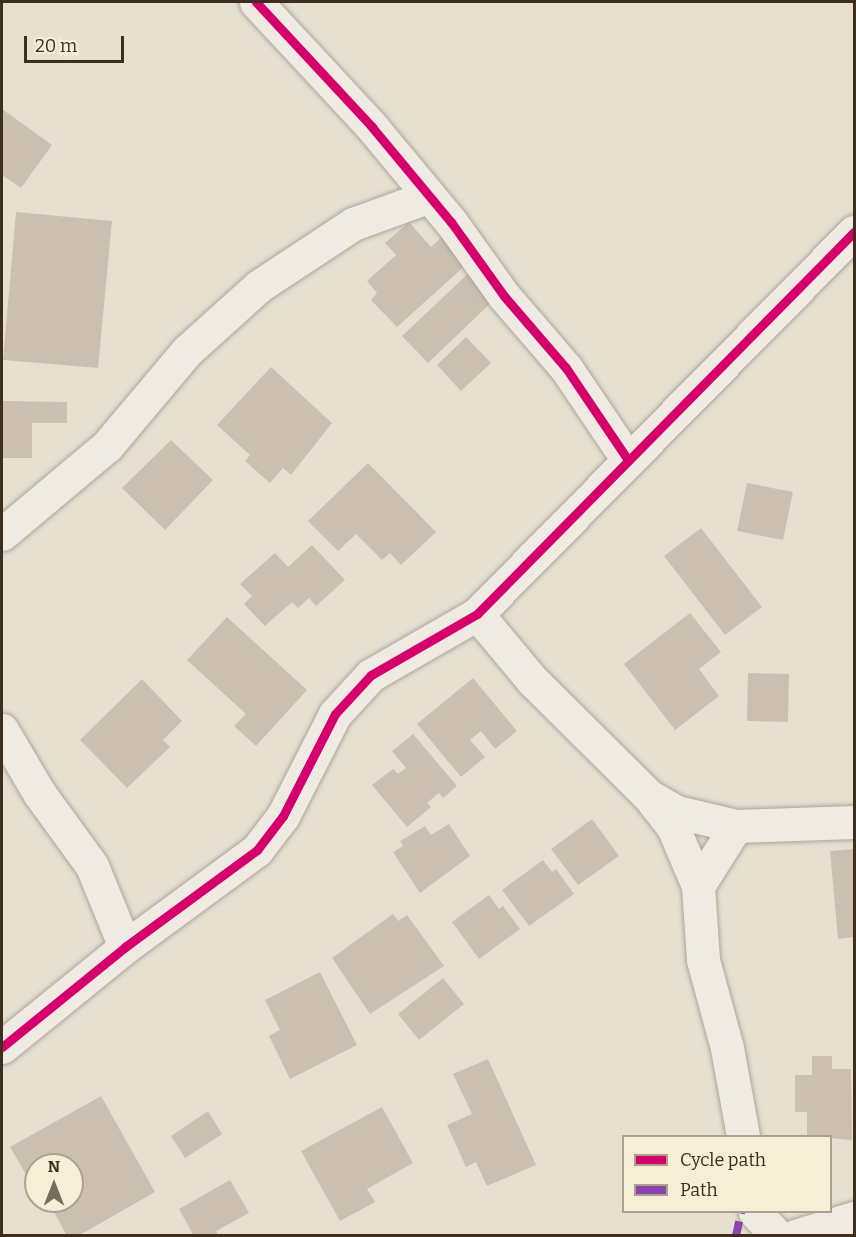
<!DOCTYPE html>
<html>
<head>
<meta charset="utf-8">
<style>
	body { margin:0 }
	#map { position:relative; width:856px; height:1237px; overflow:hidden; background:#e7e0d1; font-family:Bitter,serif }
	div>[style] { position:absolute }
	.building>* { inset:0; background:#cbbfb2 }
	.roads { filter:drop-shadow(0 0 2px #ada599) drop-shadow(0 0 2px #ada599) }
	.minor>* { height:33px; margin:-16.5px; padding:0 16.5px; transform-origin:16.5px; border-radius:16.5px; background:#efebe3 }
	.quiet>* { height:8px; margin-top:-4px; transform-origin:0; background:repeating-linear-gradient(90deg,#8e44ad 0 15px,transparent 0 23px) }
	.cycleway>* { height:9px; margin:-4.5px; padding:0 4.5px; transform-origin:4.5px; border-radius:4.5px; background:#d6006c }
	span { translate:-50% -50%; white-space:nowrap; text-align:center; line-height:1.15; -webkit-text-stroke:4.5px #f7eed8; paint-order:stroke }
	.frame { position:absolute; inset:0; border:3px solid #3d2e20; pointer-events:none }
	.legend { position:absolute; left:622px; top:1135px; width:210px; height:78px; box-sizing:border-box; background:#f7eed8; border:2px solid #ada18e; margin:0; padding:8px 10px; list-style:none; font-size:18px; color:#3d2e20 }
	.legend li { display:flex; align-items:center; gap:12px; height:30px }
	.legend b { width:30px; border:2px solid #ada18e }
	.north { position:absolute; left:24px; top:1153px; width:60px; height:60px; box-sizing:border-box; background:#f7eed8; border:2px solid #ada18e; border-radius:50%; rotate:0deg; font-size:16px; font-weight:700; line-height:24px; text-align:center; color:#3d2e20 }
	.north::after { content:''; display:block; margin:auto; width:21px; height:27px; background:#786c5e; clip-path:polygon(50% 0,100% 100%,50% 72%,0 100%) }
	.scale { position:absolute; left:24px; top:36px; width:100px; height:27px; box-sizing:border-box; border:3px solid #3d2e20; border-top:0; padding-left:8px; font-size:18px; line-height:21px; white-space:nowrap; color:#3d2e20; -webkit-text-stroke:4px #f7eed8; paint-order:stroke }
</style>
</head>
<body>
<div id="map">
	<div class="building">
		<i style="clip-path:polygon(2px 109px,52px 145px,21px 188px,2px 175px)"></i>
		<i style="clip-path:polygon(16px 212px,112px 221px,98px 368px,3px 360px)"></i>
		<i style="clip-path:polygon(409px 222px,431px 247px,443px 236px,468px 263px,397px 327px,371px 300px,377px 293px,367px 281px,396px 255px,385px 243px)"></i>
		<i style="clip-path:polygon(473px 269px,498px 296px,428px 363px,402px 336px)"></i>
		<i style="clip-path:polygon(466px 337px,491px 363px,461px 391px,437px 365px)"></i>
		<i style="clip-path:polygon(271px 367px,332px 423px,291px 475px,283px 468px,270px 483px,245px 461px,250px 455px,217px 425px)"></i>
		<i style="clip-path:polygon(2px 401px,67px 402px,67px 423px,32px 423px,32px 458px,2px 458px)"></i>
		<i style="clip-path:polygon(171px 440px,213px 480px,165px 530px,122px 488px)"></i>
		<i style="clip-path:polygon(368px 463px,436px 532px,401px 565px,390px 553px,382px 560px,356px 534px,338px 551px,308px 521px)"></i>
		<i style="clip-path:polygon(747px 483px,793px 492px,783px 540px,737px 531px)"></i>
		<i style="clip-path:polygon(701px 528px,762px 607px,725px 635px,664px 556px)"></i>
		<i style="clip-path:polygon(312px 545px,345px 580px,316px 606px,309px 598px,298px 608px,292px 602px,265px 626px,244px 604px,252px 596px,240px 584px,275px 553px,288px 567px)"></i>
		<i style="clip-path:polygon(690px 613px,721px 652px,699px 669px,719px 696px,675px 730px,624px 664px)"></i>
		<i style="clip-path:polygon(227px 617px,307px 690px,256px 746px,234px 726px,246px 714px,187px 660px)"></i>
		<i style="clip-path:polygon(748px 673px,789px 674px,788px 722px,747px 721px)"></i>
		<i style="clip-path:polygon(473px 678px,517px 731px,495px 749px,481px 731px,470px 740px,485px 757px,461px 777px,417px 724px)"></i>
		<i style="clip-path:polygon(142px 679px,182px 721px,163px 740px,170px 747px,127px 788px,80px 740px)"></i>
		<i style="clip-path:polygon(413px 734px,457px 786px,443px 798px,439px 793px,427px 803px,431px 807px,407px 827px,372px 785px,393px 769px,398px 774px,406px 768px,392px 751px)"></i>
		<i style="clip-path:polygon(592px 819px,619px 856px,578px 885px,551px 849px)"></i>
		<i style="clip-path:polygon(449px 824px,470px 856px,420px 893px,393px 852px,403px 846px,400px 841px,425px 826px,431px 835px)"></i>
		<i style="clip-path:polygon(854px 849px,854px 937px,838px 939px,830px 851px)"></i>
		<i style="clip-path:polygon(543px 860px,552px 872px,556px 869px,574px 894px,529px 926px,502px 890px)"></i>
		<i style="clip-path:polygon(489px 895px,499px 909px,503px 906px,520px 929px,479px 959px,452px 922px)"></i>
		<i style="clip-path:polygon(393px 914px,398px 921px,407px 915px,444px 966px,370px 1014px,332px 958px)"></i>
		<i style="clip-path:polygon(320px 972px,357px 1045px,290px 1079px,269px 1036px,280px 1030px,265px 1000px)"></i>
		<i style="clip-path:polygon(443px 978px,464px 1004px,419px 1040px,398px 1014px)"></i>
		<i style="clip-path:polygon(812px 1056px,832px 1056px,832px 1069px,851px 1069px,852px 1140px,807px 1136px,807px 1112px,795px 1112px,795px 1075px,812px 1075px)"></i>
		<i style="clip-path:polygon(488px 1059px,536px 1165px,487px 1186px,476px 1162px,466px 1167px,447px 1125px,472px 1114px,453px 1074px)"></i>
		<i style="clip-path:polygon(101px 1096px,155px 1192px,78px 1236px,67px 1236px,48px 1201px,72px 1201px,72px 1165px,36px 1165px,36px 1192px,10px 1147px)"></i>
		<i style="clip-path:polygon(382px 1107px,413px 1163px,367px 1189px,375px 1202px,340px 1221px,301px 1151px)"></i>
		<i style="clip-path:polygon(208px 1111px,222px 1134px,185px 1158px,171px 1136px)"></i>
		<i style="clip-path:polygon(230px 1180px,249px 1213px,216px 1231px,219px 1236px,194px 1236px,179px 1209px)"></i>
	</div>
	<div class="roads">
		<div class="minor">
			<i style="left:256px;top:2px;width:171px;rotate:47.1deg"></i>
			<i style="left:372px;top:127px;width:124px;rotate:50.3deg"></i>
			<i style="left:451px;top:222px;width:91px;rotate:54.4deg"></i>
			<i style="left:504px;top:296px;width:95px;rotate:49.3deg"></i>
			<i style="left:566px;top:368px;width:111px;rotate:56deg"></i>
			<i style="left:2px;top:534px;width:137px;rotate:-40deg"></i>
			<i style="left:107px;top:446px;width:124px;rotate:-49.9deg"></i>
			<i style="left:187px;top:351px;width:97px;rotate:-42.1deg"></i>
			<i style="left:259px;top:286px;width:113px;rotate:-33.4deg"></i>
			<i style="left:353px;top:224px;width:79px;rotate:-20deg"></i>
			<i style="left:477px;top:614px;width:86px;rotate:50.2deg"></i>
			<i style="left:532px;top:680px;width:165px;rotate:44.8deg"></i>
			<i style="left:649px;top:796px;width:32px;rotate:30deg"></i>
			<i style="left:677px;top:812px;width:61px;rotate:13.3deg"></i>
			<i style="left:736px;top:826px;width:118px;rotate:-1.9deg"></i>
			<i style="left:2px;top:730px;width:73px;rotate:59.6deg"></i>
			<i style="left:39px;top:793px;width:90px;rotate:54deg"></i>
			<i style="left:92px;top:866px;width:87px;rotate:67.8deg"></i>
			<i style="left:652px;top:800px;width:34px;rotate:52deg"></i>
			<i style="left:673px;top:827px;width:64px;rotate:67deg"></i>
			<i style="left:698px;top:886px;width:74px;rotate:86.1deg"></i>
			<i style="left:703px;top:960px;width:91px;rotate:74.7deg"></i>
			<i style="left:727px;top:1048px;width:89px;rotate:79.7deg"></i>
			<i style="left:698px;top:886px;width:71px;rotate:-57.7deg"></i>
			<i style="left:2px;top:1047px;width:159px;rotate:-39.1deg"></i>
			<i style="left:125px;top:947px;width:164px;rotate:-36.3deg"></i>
			<i style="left:257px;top:850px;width:43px;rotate:-52.6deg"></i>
			<i style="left:283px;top:816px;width:114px;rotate:-63deg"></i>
			<i style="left:335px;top:714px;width:53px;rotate:-47.3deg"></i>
			<i style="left:371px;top:675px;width:122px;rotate:-29.9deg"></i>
			<i style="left:477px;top:614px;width:537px;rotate:-45.38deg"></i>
			<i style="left:755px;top:1212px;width:33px;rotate:47deg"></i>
			<i style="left:795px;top:1236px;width:62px;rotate:-17deg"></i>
		</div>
	</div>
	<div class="quiet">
		<i style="left:736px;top:1236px;width:25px;rotate:-78deg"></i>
	</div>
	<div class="cycleway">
		<i style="left:256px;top:2px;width:171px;rotate:47.1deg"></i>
		<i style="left:372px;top:127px;width:124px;rotate:50.3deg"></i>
		<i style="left:451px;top:222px;width:91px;rotate:54.4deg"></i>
		<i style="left:504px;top:296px;width:95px;rotate:49.3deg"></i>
		<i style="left:566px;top:368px;width:111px;rotate:56deg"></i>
		<i style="left:2px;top:1047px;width:159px;rotate:-39.1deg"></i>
		<i style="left:125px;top:947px;width:164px;rotate:-36.3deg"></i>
		<i style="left:257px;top:850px;width:43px;rotate:-52.6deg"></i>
		<i style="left:283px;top:816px;width:114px;rotate:-63deg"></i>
		<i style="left:335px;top:714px;width:53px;rotate:-47.3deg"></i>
		<i style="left:371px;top:675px;width:122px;rotate:-29.9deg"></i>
		<i style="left:477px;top:614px;width:537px;rotate:-45.38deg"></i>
	</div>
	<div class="frame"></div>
	<ul class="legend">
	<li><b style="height:8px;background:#d6006c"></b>Cycle path</li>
	<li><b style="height:8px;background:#8e44ad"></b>Path</li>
	</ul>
	<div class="north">N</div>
	<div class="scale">20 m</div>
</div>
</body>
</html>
